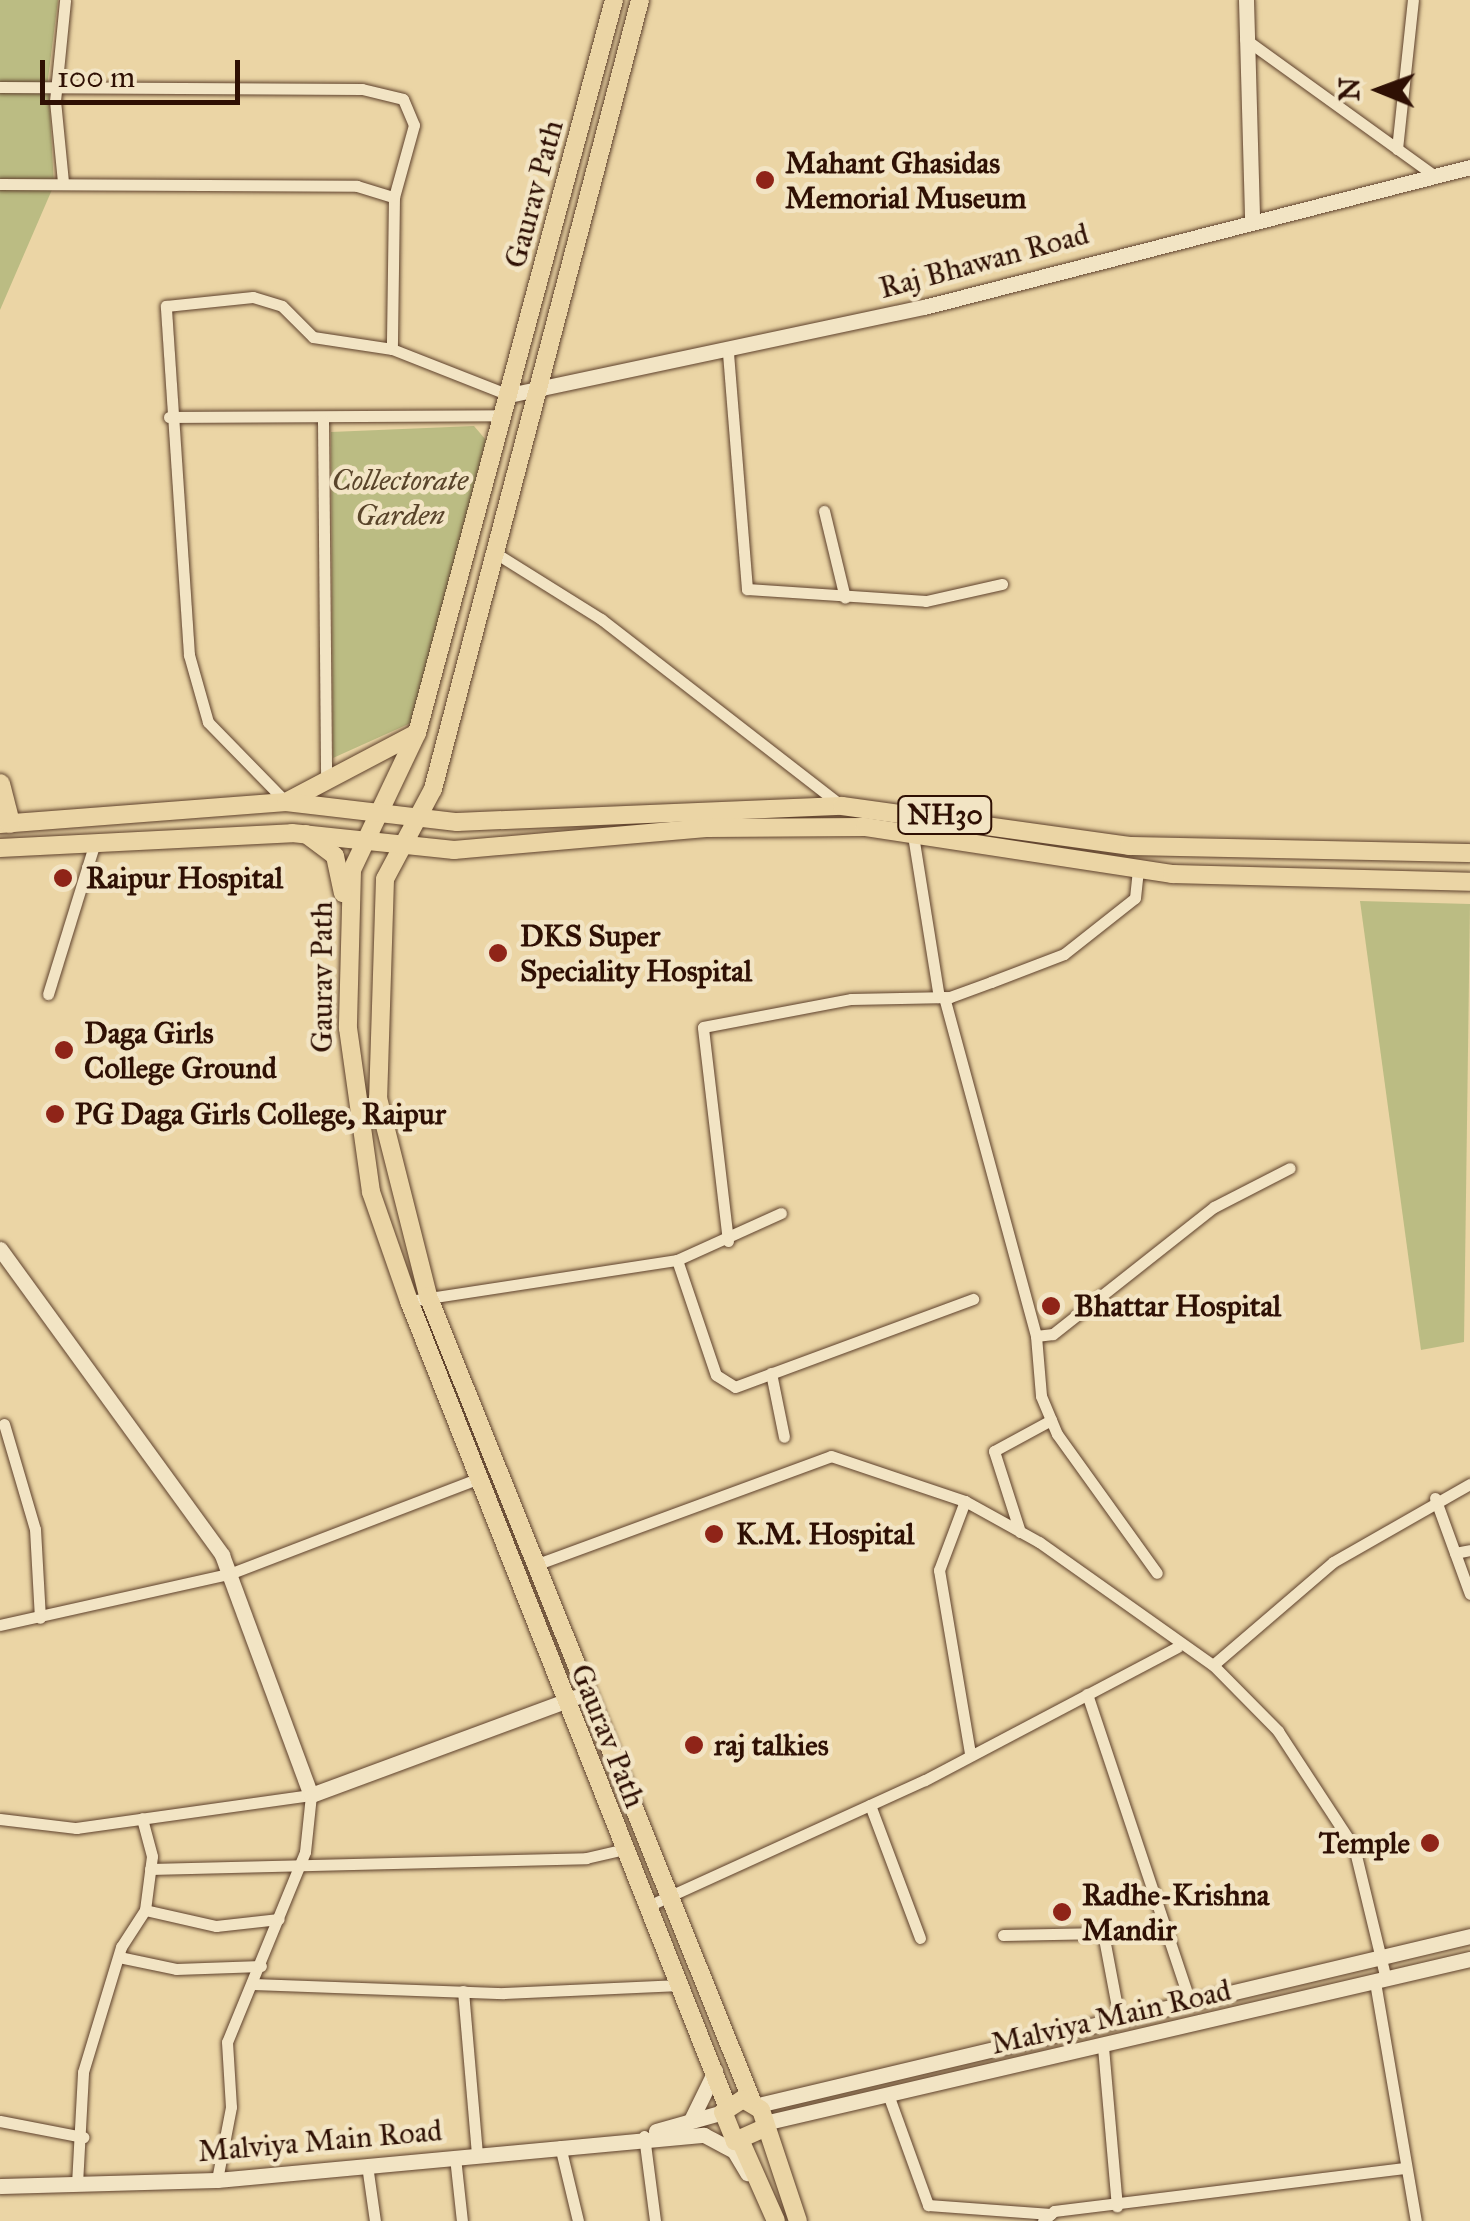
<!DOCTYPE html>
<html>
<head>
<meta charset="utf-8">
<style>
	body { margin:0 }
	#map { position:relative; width:1470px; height:2221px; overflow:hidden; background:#ebd5a5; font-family:"IM FELL Great Primer",serif }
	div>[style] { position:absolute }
	.green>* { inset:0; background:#bbbc83 }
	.roads { filter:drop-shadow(0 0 2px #5e412c) drop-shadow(0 0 2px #5e412c) }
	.street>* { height:11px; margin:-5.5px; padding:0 5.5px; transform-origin:5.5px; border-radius:5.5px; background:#f2e4c4 }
	.secondary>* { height:15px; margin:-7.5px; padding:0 7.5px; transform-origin:7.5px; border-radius:7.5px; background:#f2e4c4 }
	.primary>* { height:18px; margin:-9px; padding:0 9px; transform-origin:9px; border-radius:9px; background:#ebd5a5 }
	.highway>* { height:20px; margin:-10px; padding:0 10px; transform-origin:10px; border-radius:10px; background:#ebd5a5 }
	.dots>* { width:28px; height:28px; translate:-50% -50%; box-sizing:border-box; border:5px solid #f2e4c4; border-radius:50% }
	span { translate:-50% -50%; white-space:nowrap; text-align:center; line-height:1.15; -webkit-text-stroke:9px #f2e4c4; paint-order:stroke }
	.shield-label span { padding:2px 8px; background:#f2e4c4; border:2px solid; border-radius:8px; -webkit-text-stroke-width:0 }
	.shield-label { font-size:28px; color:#2f1004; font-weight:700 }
	.poi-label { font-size:30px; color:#2f1004; font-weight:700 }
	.left { translate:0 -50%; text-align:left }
	.right { translate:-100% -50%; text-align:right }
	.street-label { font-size:30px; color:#2f1004 }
	.park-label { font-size:30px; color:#59442a; font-style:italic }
	.north { position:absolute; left:1330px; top:40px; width:100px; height:100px; -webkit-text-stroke:8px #f2e4c4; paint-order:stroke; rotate:271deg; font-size:28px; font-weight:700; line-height:40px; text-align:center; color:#2f1004 }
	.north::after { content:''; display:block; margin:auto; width:35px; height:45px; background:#2f1004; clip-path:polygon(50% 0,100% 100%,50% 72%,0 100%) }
	.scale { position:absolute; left:40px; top:60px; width:200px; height:45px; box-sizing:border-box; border:5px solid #2f1004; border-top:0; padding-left:12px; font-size:30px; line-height:35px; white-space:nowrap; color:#2f1004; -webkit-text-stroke:8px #f2e4c4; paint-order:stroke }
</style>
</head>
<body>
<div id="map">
	<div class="green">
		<i style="clip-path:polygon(0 0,58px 0,48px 79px,54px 185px,0 310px)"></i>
		<i style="clip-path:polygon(474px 426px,486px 440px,413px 722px,333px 758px,331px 432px)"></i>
		<i style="clip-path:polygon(1360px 901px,1470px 904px,1464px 1342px,1421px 1350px)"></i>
	</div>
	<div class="roads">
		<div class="street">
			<i style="left:1245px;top:39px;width:234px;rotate:35.8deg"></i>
			<i style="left:0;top:87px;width:362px;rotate:0.3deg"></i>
			<i style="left:362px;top:89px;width:42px;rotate:13.7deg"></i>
			<i style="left:403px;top:99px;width:28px;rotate:67deg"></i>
			<i style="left:414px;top:125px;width:75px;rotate:105.5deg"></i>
			<i style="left:394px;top:197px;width:152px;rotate:90.8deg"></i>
			<i style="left:1397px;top:149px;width:150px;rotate:-83.9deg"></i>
			<i style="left:63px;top:182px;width:81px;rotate:-95.6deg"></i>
			<i style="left:55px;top:101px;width:101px;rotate:-84.3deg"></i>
			<i style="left:0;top:184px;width:357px;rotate:0.3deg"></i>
			<i style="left:357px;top:186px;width:39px;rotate:17deg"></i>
			<i style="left:728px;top:353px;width:237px;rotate:85.4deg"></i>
			<i style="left:747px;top:589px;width:179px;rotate:3.8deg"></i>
			<i style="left:926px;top:601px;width:78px;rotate:-12.6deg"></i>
			<i style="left:169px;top:417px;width:335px;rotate:-0.3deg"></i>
			<i style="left:323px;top:421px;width:353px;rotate:89.5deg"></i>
			<i style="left:824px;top:511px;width:89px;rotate:76.4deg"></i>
			<i style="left:497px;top:554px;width:123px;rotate:32deg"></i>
			<i style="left:601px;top:619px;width:305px;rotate:37.8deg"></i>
			<i style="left:286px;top:802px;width:112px;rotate:-134.3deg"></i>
			<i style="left:208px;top:722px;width:70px;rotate:-105.8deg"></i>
			<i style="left:189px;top:655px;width:350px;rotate:-93.8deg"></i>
			<i style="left:166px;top:306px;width:87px;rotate:-5.9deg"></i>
			<i style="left:253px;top:297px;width:30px;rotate:17deg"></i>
			<i style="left:282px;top:306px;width:44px;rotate:45deg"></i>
			<i style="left:313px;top:337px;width:80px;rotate:8.6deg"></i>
			<i style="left:392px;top:349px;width:126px;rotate:21.5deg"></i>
			<i style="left:912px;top:829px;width:170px;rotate:80.9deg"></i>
			<i style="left:48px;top:994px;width:159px;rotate:-72.8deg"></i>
			<i style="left:944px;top:997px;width:351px;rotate:74.8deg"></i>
			<i style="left:1036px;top:1336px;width:60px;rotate:85.2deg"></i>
			<i style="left:1041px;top:1396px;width:41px;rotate:67.2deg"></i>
			<i style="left:1057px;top:1434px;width:171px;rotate:54.3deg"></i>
			<i style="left:728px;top:1241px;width:215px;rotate:-96.7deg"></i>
			<i style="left:703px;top:1027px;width:151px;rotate:-10.7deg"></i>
			<i style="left:851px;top:999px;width:99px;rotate:-1.2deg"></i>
			<i style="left:950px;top:997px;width:44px;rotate:-20.1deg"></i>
			<i style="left:991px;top:982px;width:78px;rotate:-21deg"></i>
			<i style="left:1064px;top:954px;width:90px;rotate:-38.3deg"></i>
			<i style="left:1135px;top:898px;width:31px;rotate:-84deg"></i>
			<i style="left:677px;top:1260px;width:121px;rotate:71.3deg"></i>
			<i style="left:716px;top:1375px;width:22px;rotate:32deg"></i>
			<i style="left:735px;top:1387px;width:254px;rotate:-20.3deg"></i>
			<i style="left:409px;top:1301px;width:271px;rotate:-8.7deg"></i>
			<i style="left:677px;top:1260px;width:114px;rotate:-24.3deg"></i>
			<i style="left:1036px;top:1336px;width:17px;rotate:-7deg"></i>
			<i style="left:1053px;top:1334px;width:205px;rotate:-38.3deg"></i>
			<i style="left:1214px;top:1207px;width:85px;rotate:-27.2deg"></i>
			<i style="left:771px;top:1373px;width:65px;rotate:78.5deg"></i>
			<i style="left:4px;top:1424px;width:109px;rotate:73.6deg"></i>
			<i style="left:35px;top:1529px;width:89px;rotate:86.8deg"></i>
			<i style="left:1435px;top:1498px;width:102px;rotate:70deg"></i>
			<i style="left:965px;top:1501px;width:74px;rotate:110.6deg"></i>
			<i style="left:939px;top:1570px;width:187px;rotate:80.4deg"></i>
			<i style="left:1020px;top:1532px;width:85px;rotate:-107.8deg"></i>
			<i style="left:994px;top:1451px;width:65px;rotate:-28.5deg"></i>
			<i style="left:1455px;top:1553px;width:15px;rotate:-11deg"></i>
			<i style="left:535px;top:1565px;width:315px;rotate:-20.2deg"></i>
			<i style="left:831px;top:1456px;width:141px;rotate:18.6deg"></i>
			<i style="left:965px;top:1501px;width:85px;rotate:29deg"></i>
			<i style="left:1039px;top:1542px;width:213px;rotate:35.3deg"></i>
			<i style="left:1213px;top:1665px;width:93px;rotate:45.4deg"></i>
			<i style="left:1278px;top:1731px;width:139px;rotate:56.8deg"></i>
			<i style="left:1354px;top:1847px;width:136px;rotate:76.4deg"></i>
			<i style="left:0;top:1625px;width:238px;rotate:-12.6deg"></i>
			<i style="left:232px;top:1573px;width:262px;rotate:-21deg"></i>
			<i style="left:1213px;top:1665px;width:158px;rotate:-40.6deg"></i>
			<i style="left:1333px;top:1562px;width:158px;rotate:-29.7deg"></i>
			<i style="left:1087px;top:1694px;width:324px;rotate:71.5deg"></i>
			<i style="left:870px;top:1805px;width:142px;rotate:69.4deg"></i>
			<i style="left:0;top:1819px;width:77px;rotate:6.8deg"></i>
			<i style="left:76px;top:1828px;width:237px;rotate:-8deg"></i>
			<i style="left:311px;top:1795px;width:57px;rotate:96deg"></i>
			<i style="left:305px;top:1852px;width:205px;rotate:112.3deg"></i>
			<i style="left:227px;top:2042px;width:65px;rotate:86.5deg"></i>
			<i style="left:231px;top:2107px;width:74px;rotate:100.9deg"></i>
			<i style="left:150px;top:1869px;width:436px;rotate:-1.4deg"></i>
			<i style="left:586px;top:1858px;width:40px;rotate:-13deg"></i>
			<i style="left:648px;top:1906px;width:304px;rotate:-24.5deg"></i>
			<i style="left:925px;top:1780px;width:285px;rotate:-27.8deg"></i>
			<i style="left:145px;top:1910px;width:73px;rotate:12.7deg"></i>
			<i style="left:216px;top:1926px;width:63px;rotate:-6.3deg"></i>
			<i style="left:1003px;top:1935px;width:100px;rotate:-1.1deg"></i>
			<i style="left:1103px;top:1933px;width:86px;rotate:79.3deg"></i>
			<i style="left:119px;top:1957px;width:58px;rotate:11.9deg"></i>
			<i style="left:176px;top:1969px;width:85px;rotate:-2deg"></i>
			<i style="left:1375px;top:1982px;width:242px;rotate:80.3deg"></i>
			<i style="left:253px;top:1984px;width:251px;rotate:2.1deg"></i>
			<i style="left:504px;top:1993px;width:176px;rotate:-2.6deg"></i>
			<i style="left:463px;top:1991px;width:165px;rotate:85.1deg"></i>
			<i style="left:1103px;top:2047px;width:160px;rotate:85deg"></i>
			<i style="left:889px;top:2097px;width:115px;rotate:70.1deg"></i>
			<i style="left:928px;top:2205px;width:123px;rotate:4.2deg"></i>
			<i style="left:0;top:2121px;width:85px;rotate:10.9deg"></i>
			<i style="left:644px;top:2136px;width:86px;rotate:82.6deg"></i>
			<i style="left:560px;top:2146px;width:77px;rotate:76.5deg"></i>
			<i style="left:455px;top:2157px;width:64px;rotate:83.8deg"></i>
			<i style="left:367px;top:2165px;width:57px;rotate:81.9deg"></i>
			<i style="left:77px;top:2184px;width:112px;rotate:-86.9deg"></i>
			<i style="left:83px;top:2072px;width:131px;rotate:-73.1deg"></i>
			<i style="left:121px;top:1947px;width:44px;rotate:-57deg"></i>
			<i style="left:145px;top:1910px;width:54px;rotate:-82.6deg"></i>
			<i style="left:152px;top:1856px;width:39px;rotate:-105deg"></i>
			<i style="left:1043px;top:2221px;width:15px;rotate:-42deg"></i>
			<i style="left:1054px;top:2211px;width:353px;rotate:-7deg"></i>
		</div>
		<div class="secondary">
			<i style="left:1246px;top:0;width:217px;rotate:88.4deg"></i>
			<i style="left:509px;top:395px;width:424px;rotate:-12deg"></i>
			<i style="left:924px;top:307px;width:564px;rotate:-14.38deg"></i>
			<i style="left:0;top:1249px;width:378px;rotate:54deg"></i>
			<i style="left:222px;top:1555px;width:256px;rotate:69.7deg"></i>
			<i style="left:311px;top:1795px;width:283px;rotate:-20.3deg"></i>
			<i style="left:758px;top:2105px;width:732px;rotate:-13.35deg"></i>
			<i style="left:691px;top:2120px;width:55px;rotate:-63.9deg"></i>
			<i style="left:764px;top:2123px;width:725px;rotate:-13.08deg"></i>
			<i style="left:656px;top:2131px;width:70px;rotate:-15.8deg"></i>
			<i style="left:0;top:2186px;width:217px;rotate:-1.6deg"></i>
			<i style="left:217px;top:2180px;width:489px;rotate:-5.3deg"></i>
			<i style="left:704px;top:2135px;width:34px;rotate:28deg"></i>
			<i style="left:734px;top:2151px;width:26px;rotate:59deg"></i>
		</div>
		<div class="primary">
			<i style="left:614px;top:0;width:759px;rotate:105.04deg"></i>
			<i style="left:417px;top:733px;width:152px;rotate:115.4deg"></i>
			<i style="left:352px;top:870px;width:158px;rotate:91.5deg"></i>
			<i style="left:348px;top:1028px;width:166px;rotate:82deg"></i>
			<i style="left:371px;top:1192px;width:115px;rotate:70.8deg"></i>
			<i style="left:409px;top:1301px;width:866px;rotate:68.44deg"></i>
			<i style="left:640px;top:0;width:816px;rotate:104.7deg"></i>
			<i style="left:433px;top:789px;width:102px;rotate:118.1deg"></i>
			<i style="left:385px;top:879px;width:219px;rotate:91.8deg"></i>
			<i style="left:378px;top:1098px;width:204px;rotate:75.8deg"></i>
			<i style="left:428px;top:1296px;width:868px;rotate:68.08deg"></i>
			<i style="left:286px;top:802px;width:148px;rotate:-27.8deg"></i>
			<i style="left:0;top:824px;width:287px;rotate:-4.4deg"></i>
			<i style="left:286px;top:802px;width:172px;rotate:6.7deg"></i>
			<i style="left:457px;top:822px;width:385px;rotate:-2.4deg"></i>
			<i style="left:842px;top:806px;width:290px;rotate:7.9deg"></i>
			<i style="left:1129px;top:846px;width:341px;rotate:1.2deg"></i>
			<i style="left:306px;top:834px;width:36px;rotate:37deg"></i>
			<i style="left:335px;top:856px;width:38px;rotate:78deg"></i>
			<i style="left:0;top:848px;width:292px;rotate:-2.9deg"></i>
			<i style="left:292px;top:833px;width:163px;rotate:6deg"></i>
			<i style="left:454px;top:850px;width:253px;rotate:-5deg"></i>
			<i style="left:706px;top:828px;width:159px;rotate:-0.4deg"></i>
			<i style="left:865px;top:827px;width:311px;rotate:8.7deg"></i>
			<i style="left:1172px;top:874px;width:298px;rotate:1.5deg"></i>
			<i style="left:762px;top:2129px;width:30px;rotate:156deg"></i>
			<i style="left:735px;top:2141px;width:31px;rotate:-112deg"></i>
			<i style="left:723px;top:2112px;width:24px;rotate:-33deg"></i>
			<i style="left:743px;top:2099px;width:21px;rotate:31deg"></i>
			<i style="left:761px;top:2110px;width:117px;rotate:71.6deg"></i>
			<i style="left:741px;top:2142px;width:86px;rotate:66.1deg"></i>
		</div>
		<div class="highway">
			<i style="left:0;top:784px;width:40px;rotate:75.6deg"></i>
		</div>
	</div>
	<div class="dots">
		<i style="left:765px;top:180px;background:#8f2418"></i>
		<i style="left:63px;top:878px;background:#8f2418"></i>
		<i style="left:498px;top:953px;background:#8f2418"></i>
		<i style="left:64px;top:1050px;background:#8f2418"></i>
		<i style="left:55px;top:1114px;background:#8f2418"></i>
		<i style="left:1051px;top:1306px;background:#8f2418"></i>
		<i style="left:714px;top:1534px;background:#8f2418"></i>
		<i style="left:694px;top:1745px;background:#8f2418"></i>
		<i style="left:1430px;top:1843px;background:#8f2418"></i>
		<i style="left:1062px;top:1912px;background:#8f2418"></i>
	</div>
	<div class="shield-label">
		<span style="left:945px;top:815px">NH30</span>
	</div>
	<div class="poi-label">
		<span class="left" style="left:785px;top:180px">Mahant Ghasidas<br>Memorial Museum</span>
		<span class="left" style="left:86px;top:878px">Raipur Hospital</span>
		<span class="left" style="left:520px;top:953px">DKS Super<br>Speciality Hospital</span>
		<span class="left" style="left:84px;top:1050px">Daga Girls<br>College Ground</span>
		<span class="left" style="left:75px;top:1114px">PG Daga Girls College, Raipur</span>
		<span class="left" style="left:1074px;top:1306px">Bhattar Hospital</span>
		<span class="left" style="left:736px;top:1534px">K.M. Hospital</span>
		<span class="left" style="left:714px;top:1745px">raj talkies</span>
		<span class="right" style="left:1410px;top:1843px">Temple</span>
		<span class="left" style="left:1082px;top:1912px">Radhe-Krishna<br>Mandir</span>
	</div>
	<div class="street-label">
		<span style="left:534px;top:194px;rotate:-75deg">Gaurav Path</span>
		<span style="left:984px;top:261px;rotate:-15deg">Raj Bhawan Road</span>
		<span style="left:322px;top:977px;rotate:-90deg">Gaurav Path</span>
		<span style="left:608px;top:1736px;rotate:68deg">Gaurav Path</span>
		<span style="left:1111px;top:2017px;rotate:-13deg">Malviya Main Road</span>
		<span style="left:320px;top:2141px;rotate:-5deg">Malviya Main Road</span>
	</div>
	<div class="park-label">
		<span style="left:400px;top:497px">Collectorate<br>Garden</span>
	</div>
	<div class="north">N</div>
	<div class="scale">100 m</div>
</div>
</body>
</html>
